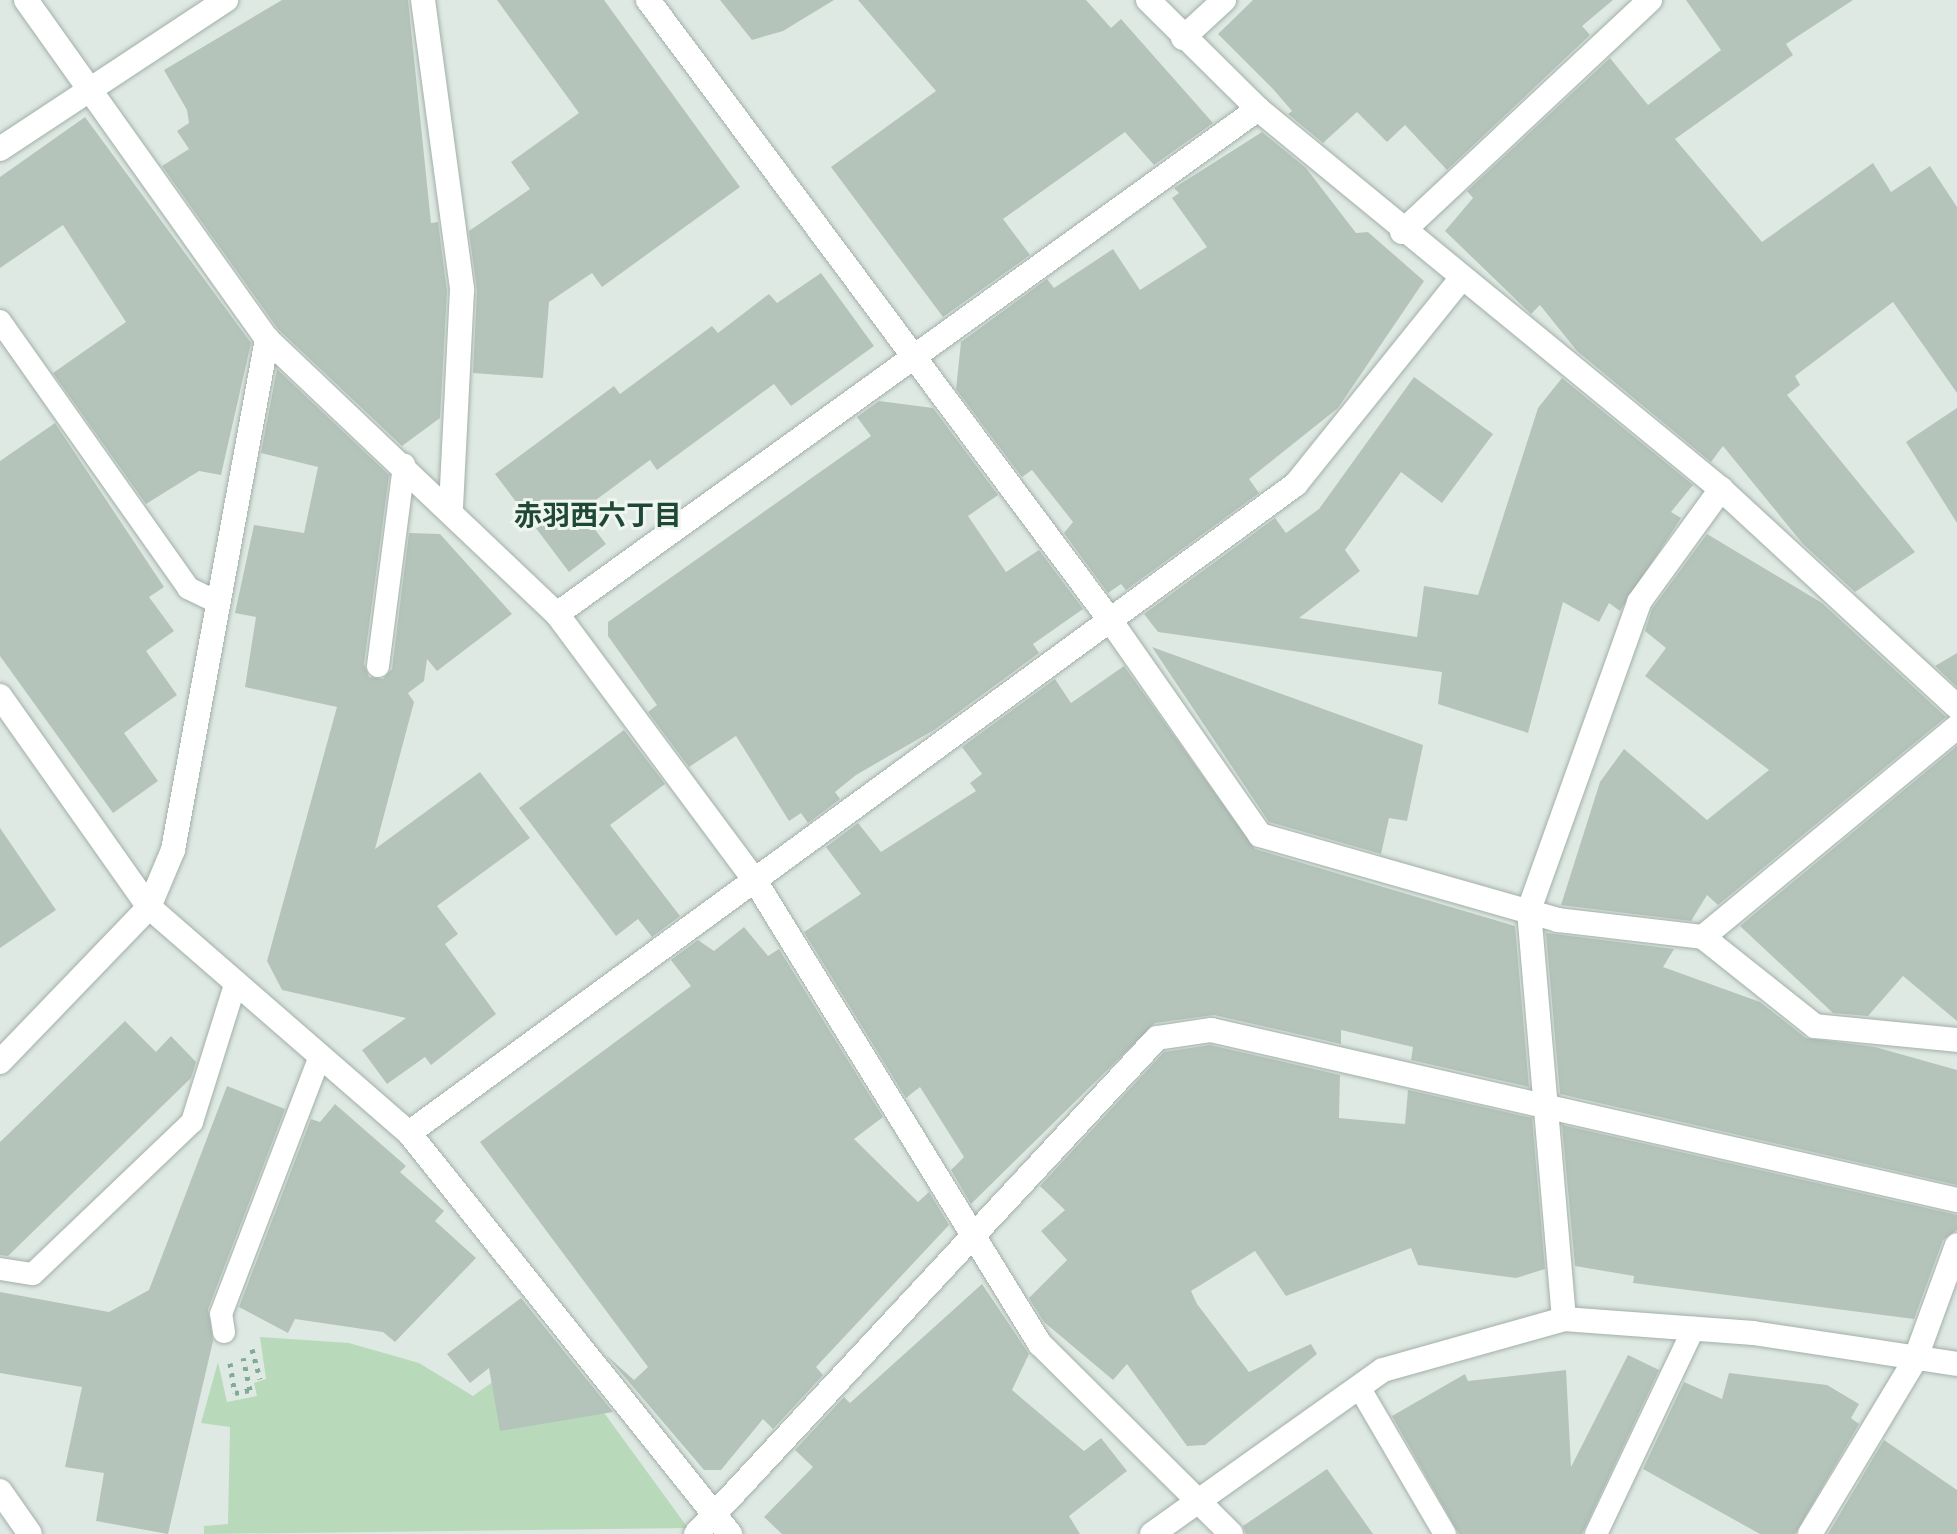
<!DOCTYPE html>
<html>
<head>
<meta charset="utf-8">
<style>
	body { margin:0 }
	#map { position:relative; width:1957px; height:1534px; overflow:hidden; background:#dfe9e3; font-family:"Asap Condensed","Noto Sans JP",sans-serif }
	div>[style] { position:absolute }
	.green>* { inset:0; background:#b9d9bb }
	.building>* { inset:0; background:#b5c4bb }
	.path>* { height:5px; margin-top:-2.5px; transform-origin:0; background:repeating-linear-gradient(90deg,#81ab96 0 4px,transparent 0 10px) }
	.roads { filter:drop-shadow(0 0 2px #a2b0a9) drop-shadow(0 0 2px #a2b0a9) }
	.lane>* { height:22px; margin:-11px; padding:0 11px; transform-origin:11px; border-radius:11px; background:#fff }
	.street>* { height:24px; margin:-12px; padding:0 12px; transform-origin:12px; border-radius:12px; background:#fff }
	.secondary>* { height:24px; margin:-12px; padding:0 12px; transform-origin:12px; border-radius:12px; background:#fff }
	span { translate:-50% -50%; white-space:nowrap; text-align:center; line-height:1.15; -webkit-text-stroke:6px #eff6f1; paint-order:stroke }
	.neighbourhood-label { font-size:28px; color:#1f4936; font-weight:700 }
</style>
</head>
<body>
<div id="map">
	<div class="green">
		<i style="clip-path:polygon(260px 1337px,349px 1343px,419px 1363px,473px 1396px,551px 1340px,688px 1528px,204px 1534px,204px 1526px,228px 1524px,230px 1427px,201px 1423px,218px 1362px,227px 1402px,257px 1396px,254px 1383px,266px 1379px)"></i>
	</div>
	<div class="building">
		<i style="clip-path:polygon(282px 0,408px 0,431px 223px,438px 222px,447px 291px,440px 418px,402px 446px,278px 329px,162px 166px,189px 149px,177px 131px,189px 123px,187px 110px,164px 70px)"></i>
		<i style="clip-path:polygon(497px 0,604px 0,740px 187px,602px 287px,592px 273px,549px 302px,543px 378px,473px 373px,477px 290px,469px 231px,530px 189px,511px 162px,579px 113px)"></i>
		<i style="clip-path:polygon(720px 0,834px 0,783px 31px,752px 40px)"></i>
		<i style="clip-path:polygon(858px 0,1086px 0,1111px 28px,1121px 19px,1213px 123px,1154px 165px,1125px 132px,1003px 219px,1030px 255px,943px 317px,831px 167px,936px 91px)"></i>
		<i style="clip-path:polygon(1253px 0,1613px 0,1582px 26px,1590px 35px,1447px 170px,1405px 125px,1387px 142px,1357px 112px,1323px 143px,1288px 114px,1292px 111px,1273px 89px,1218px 34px)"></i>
		<i style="clip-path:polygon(1686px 0,1853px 0,1786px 44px,1793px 55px,1675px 139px,1762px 242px,1873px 163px,1891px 192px,1930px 166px,1957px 207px,1957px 393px,1893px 302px,1795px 376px,1800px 385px,1787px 395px,1915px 552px,1855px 592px,1803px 544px,1723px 446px,1711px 462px,1577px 351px,1540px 305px,1531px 314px,1445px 231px,1473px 198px,1467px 191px,1610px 58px,1648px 105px,1721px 50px)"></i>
		<i style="clip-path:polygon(85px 117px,251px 343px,221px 475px,199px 471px,146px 504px,53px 373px,126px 322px,63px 225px,0 268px,0 177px)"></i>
		<i style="clip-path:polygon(1262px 132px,1306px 168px,1356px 233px,1368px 232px,1424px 281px,1338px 408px,1249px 479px,1259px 493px,1126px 590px,1121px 584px,1108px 593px,1064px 533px,1073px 522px,1032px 470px,1022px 477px,956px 389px,961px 342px,1047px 279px,1054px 288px,1113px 249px,1140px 290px,1207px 247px,1172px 198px,1179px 193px,1174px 188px)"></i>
		<i style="clip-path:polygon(821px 273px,874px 346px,791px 406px,774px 384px,657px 470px,650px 460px,581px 511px,606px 544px,569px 572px,495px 474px,614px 386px,620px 394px,712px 326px,718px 333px,769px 294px,777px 303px)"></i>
		<i style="clip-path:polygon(277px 369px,389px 475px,364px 664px,369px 677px,383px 679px,392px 669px,409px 533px,440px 534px,512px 614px,437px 671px,427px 659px,424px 681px,408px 693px,414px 702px,375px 849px,480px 772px,530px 838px,437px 906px,458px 934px,445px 944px,496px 1014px,431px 1065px,425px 1057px,387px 1084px,362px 1050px,406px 1018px,282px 990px,267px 961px,337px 707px,245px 687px,256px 617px,235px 613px,254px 525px,304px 533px,318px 467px,261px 453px)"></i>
		<i style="clip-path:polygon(1414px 377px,1493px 434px,1442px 503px,1401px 472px,1345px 550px,1360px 571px,1299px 618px,1417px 637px,1424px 586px,1478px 595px,1538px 408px,1562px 378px,1693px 485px,1671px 512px,1681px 518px,1620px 611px,1609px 603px,1599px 622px,1563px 602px,1528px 733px,1438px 704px,1442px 672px,1158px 632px,1144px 614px,1275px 518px,1286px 533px,1319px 509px)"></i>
		<i style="clip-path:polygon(879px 401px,933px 408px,998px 495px,968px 516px,1006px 572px,1039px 550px,1083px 609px,1033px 644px,1039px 653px,934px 730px,856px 775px,835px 792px,840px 799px,808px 823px,801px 813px,789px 821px,736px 736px,689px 767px,648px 712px,657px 705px,608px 636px,608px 622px,871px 436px,857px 417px)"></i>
		<i style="clip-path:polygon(1957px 408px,1957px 523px,1906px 442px)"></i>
		<i style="clip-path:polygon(55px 423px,164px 587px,149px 597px,174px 631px,146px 651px,177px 695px,124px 733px,158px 781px,113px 813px,0 656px,0 461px)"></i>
		<i style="clip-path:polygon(1707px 534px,1822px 603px,1946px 717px,1718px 905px,1707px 895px,1691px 921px,1561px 905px,1600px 782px,1624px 749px,1707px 820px,1769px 770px,1645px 676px,1666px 648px,1645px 631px,1652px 609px)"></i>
		<i style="clip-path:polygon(1152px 647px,1423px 745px,1407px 821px,1389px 818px,1381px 854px,1269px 822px)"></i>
		<i style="clip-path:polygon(1957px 653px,1957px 687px,1935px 666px)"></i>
		<i style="clip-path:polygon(1124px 666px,1255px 849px,1515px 926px,1529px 1087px,1411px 1060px,1413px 1047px,1341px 1030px,1341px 1044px,1214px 1015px,1155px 1023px,971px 1204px,951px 1170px,964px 1157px,920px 1087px,906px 1098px,804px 932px,861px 894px,826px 847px,858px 823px,881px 852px,976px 791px,970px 783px,982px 774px,962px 747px,1055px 679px,1071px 703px)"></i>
		<i style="clip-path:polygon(624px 730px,665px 784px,610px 825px,680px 916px,652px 937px,638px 919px,616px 936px,519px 808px)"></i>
		<i style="clip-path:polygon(1957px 746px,1957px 1021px,1903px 976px,1868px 1016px,1833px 1013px,1740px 926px)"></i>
		<i style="clip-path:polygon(0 828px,56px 910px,0 948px)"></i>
		<i style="clip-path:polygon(744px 927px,768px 956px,779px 949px,883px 1117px,854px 1139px,918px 1202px,929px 1192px,949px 1225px,816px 1367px,823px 1375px,773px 1429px,763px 1419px,721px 1470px,704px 1470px,606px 1355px,634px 1380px,648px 1367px,480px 1142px,691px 986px,671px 960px,698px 940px,714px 951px)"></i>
		<i style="clip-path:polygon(1546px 933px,1674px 949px,1663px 967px,1760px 1002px,1806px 1038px,1875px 1047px,1957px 1070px,1957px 1185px,1560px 1094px)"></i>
		<i style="clip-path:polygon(125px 1021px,156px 1052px,171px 1036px,196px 1062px,191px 1078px,8px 1256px,0 1255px,0 1142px)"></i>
		<i style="clip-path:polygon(1210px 1045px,1340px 1075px,1339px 1118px,1405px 1124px,1408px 1090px,1532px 1118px,1545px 1269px,1516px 1278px,1418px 1265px,1411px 1248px,1286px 1296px,1255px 1251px,1191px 1291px,1197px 1304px,1249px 1372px,1311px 1344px,1317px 1354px,1205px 1445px,1187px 1446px,1127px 1364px,1113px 1380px,1044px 1322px,1029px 1298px,1067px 1260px,1041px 1231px,1065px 1210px,1040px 1186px,1164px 1052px)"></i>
		<i style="clip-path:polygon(227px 1086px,285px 1109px,208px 1309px,213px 1341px,168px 1534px,96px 1521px,104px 1473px,65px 1467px,82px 1387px,0 1373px,0 1292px,109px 1312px,149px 1290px)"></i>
		<i style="clip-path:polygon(335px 1104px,406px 1166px,400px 1172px,444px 1211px,435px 1221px,476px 1258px,395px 1342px,383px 1332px,295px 1319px,288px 1333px,239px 1307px,311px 1119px,320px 1122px)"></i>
		<i style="clip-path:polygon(1562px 1125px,1957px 1215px,1957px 1230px,1943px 1240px,1914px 1319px,1633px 1283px,1634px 1276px,1575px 1266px)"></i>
		<i style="clip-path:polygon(982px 1284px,1029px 1354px,1012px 1390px,1084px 1451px,1101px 1438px,1127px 1471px,1069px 1516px,1080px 1534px,782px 1534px,764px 1517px,813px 1467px,795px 1450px,844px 1397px,850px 1403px)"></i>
		<i style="clip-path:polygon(521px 1298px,613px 1412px,500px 1431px,489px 1368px,470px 1383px,447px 1354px)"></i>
		<i style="clip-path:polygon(1628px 1355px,1659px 1370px,1582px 1534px,1459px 1534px,1392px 1416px,1465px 1374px,1468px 1381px,1566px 1370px,1571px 1467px)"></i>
		<i style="clip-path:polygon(1729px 1373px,1827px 1385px,1859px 1404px,1851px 1418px,1859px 1424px,1795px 1534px,1760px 1534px,1643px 1469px,1684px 1382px,1722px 1399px)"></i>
		<i style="clip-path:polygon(1884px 1440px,1957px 1490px,1957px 1534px,1828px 1534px)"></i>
		<i style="clip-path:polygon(1327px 1469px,1373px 1534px,1246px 1534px,1243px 1526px)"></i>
	</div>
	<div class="path">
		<i style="left:252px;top:1349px;width:31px;rotate:75deg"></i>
		<i style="left:230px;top:1363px;width:30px;rotate:81deg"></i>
		<i style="left:235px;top:1393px;width:15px;rotate:-11deg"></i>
		<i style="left:250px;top:1390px;width:33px;rotate:-102deg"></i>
	</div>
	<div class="roads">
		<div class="lane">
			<i style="left:0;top:321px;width:327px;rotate:54.8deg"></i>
			<i style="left:188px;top:588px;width:34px;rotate:26deg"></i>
			<i style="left:378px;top:666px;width:203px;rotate:-82.6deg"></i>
			<i style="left:0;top:1269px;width:33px;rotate:9deg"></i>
			<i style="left:33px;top:1274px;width:220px;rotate:-43.7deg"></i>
			<i style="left:192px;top:1122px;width:147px;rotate:-72.6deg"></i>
			<i style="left:224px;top:1332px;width:18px;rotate:-99deg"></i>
			<i style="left:221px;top:1314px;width:276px;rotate:-69deg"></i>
			<i style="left:1359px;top:1387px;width:170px;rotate:59.7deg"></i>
			<i style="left:1596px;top:1534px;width:228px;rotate:-64.6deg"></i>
		</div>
		<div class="street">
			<i style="left:26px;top:0;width:416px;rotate:54.6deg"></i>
			<i style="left:267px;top:339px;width:400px;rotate:43.5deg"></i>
			<i style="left:557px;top:614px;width:330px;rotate:53.4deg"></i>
			<i style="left:754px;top:879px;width:546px;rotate:58.41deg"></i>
			<i style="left:1040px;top:1344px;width:269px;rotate:44.8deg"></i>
			<i style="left:423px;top:0;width:293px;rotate:82.3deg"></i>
			<i style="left:462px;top:290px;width:217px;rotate:92.9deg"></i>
			<i style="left:648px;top:0;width:773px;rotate:53.31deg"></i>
			<i style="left:1110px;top:620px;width:262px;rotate:55.1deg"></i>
			<i style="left:1260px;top:835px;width:310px;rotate:15.9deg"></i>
			<i style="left:1558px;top:920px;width:146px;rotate:6.7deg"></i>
			<i style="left:1703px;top:937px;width:143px;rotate:38.5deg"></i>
			<i style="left:1815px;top:1026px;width:143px;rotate:5.6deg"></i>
			<i style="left:1148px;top:0;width:155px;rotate:44.7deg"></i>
			<i style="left:1258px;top:109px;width:599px;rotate:39.38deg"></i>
			<i style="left:1721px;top:489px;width:321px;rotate:42.7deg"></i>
			<i style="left:1183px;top:38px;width:56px;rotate:-42.8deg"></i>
			<i style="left:0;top:149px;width:271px;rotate:-33.4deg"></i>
			<i style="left:1402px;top:232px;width:340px;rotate:-43.1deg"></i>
			<i style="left:557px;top:614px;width:864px;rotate:-35.77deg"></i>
			<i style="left:0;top:696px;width:258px;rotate:54.8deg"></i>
			<i style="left:149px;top:907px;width:344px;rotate:41deg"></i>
			<i style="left:409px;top:1133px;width:514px;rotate:51.32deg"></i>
			<i style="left:1703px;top:937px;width:330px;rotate:-39.6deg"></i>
			<i style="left:0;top:1062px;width:215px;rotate:-46.1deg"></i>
			<i style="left:149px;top:907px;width:62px;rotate:-67.2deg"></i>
			<i style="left:173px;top:850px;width:520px;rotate:-79.58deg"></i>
			<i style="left:409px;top:1133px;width:1099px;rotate:-36.19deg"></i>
			<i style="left:1296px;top:484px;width:262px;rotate:-51.2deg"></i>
			<i style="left:1564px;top:1319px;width:410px;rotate:-94.9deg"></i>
			<i style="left:1529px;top:910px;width:327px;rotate:-70.3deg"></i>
			<i style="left:1639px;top:602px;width:140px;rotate:-54deg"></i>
			<i style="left:696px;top:1534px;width:677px;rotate:-47.09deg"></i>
			<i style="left:1157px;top:1038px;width:55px;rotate:-8.4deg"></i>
			<i style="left:1211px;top:1030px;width:765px;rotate:12.84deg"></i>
			<i style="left:1810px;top:1534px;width:203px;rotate:-58.9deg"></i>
			<i style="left:1915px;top:1360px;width:122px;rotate:-69.9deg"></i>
		</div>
		<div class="secondary">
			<i style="left:0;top:1491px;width:52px;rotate:55.1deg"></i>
			<i style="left:1152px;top:1534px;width:283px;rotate:-35.4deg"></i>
			<i style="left:1383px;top:1370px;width:188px;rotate:-15.7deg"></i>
			<i style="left:1564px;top:1319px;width:190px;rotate:4.2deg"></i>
			<i style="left:1753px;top:1333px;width:206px;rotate:8.6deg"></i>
		</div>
	</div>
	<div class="neighbourhood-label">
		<span style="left:598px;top:515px">赤羽西六丁目</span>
	</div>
</div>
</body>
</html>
